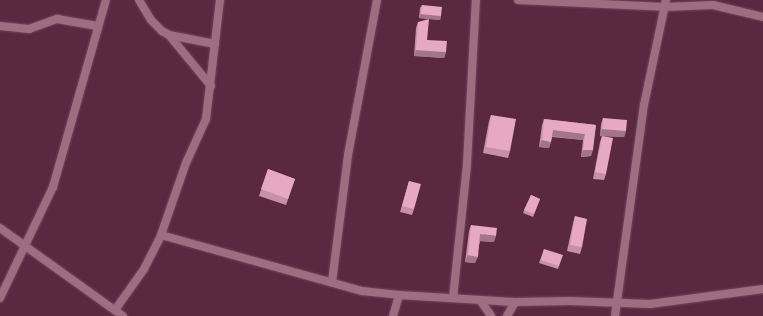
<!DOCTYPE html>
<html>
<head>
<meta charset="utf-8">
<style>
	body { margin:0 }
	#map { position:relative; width:763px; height:316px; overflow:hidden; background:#5a2840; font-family:"Nunito Sans",sans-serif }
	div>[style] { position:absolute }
	.roads { filter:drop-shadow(0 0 1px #74475c) drop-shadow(0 0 1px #74475c) }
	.minor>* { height:8px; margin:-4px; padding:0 4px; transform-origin:4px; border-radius:4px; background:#9d6d82 }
	.wall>* { inset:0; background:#c690a8 }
	.shaded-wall>* { inset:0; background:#a17688 }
	.building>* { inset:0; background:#e6a8c3 }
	span { translate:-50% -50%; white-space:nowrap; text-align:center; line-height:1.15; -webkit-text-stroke:4px #311a25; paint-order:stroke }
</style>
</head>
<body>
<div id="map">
	<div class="roads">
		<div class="minor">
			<i style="left:139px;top:0;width:23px;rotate:59deg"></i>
			<i style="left:151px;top:20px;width:16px;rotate:45deg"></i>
			<i style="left:162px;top:31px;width:8px;rotate:30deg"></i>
			<i style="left:169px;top:35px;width:47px;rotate:11.1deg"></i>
			<i style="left:518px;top:0;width:146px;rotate:2.7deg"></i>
			<i style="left:664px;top:7px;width:49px;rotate:-2.3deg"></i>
			<i style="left:713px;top:5px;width:51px;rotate:13.5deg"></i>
			<i style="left:0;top:26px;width:29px;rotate:6deg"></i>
			<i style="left:29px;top:29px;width:30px;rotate:-20deg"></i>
			<i style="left:57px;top:19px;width:41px;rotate:9.9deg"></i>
			<i style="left:169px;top:35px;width:66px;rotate:50.5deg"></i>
			<i style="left:0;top:228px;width:151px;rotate:35.6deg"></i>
			<i style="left:161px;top:235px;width:209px;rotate:15.6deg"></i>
			<i style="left:362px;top:291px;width:37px;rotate:6deg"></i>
			<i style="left:399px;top:295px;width:116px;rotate:3.5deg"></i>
			<i style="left:515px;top:302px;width:55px;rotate:-1deg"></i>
			<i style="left:570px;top:301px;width:80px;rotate:2.1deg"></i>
			<i style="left:650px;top:304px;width:114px;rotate:-7.6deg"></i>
			<i style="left:332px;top:282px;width:128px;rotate:-82.8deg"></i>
			<i style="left:348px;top:155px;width:158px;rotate:-79.4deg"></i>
			<i style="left:0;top:298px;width:123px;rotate:-64.5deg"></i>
			<i style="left:53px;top:187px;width:194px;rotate:-74.2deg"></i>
			<i style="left:453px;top:298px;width:135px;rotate:-84deg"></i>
			<i style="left:467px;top:164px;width:164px;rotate:-86.9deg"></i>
			<i style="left:480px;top:300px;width:19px;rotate:55deg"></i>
			<i style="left:115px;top:310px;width:50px;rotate:-54.7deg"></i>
			<i style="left:144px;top:269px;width:38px;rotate:-63deg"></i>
			<i style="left:161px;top:235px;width:76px;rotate:-70.9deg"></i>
			<i style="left:186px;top:163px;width:48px;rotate:-65.6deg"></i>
			<i style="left:206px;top:119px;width:120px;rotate:-83.3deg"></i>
			<i style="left:393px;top:316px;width:22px;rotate:-74deg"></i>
			<i style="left:507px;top:316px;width:16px;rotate:-60deg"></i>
			<i style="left:615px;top:316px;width:213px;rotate:-82.2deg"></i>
			<i style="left:644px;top:105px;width:107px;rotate:-78.2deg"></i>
		</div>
	</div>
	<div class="wall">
		<i style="clip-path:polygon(422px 5px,441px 16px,440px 20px,419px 18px,420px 8px)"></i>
		<i style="clip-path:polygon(418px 22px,427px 40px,446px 52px,444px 58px,414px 56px,416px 28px)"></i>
		<i style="clip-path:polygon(491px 115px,510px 151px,508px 158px,483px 153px,489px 121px)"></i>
		<i style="clip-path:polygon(603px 118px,626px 131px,624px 137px,602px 136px,606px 174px,604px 180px,593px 179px,600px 142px,602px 136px,600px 136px,601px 124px)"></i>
		<i style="clip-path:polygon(544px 119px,596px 125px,591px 156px,581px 157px,583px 140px,552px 137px,549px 148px,539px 147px,542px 125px)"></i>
		<i style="clip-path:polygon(268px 169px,295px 179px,286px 205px,259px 196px)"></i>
		<i style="clip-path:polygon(409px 181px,414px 209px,412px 215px,400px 212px)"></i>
		<i style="clip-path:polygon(531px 195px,540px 199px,533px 217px,523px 213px)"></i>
		<i style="clip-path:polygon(575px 216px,582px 247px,580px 254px,567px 251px,573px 223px)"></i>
		<i style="clip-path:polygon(471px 225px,494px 242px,480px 241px,475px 263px,465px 262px,469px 231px)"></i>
		<i style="clip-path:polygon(544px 249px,559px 266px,558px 269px,539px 263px)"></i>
	</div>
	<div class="shaded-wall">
		<i style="clip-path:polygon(421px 14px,441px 16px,440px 20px,419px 18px)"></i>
		<i style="clip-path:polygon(416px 50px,446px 52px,444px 58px,414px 56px)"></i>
		<i style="clip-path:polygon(602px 129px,626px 131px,624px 137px,600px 136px)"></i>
		<i style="clip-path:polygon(553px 130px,585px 134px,583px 140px,550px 136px)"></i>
		<i style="clip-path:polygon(542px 140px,551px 142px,549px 148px,539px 147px)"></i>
		<i style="clip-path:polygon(583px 150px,593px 150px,591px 156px,581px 157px)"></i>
		<i style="clip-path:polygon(480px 234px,496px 236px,494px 242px,478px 241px)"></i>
		<i style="clip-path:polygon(468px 255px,478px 257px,475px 263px,465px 262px)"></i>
	</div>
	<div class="building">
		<i style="clip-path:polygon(422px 5px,442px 7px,441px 16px,421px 14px)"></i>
		<i style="clip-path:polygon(429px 19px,427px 40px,447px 41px,446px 52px,416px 50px,418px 22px)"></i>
		<i style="clip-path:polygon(491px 115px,516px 119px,510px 151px,486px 147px)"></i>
		<i style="clip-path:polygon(603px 118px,627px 120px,626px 131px,602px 129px)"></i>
		<i style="clip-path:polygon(544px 119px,596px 125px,593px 150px,583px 150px,585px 134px,553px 130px,551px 142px,542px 140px)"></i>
		<i style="clip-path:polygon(602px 136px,613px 138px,606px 174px,595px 172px)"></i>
		<i style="clip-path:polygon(268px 169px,295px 179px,288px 199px,261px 189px)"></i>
		<i style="clip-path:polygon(409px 181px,421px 184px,414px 209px,402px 206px)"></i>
		<i style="clip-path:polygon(531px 195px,540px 199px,534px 214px,524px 210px)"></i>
		<i style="clip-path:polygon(575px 216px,587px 219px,582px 247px,570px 245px)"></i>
		<i style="clip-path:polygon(471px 225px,497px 228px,496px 236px,480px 234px,478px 257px,468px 255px)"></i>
		<i style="clip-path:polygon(544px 249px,563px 255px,559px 266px,541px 260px)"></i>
	</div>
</div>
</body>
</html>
